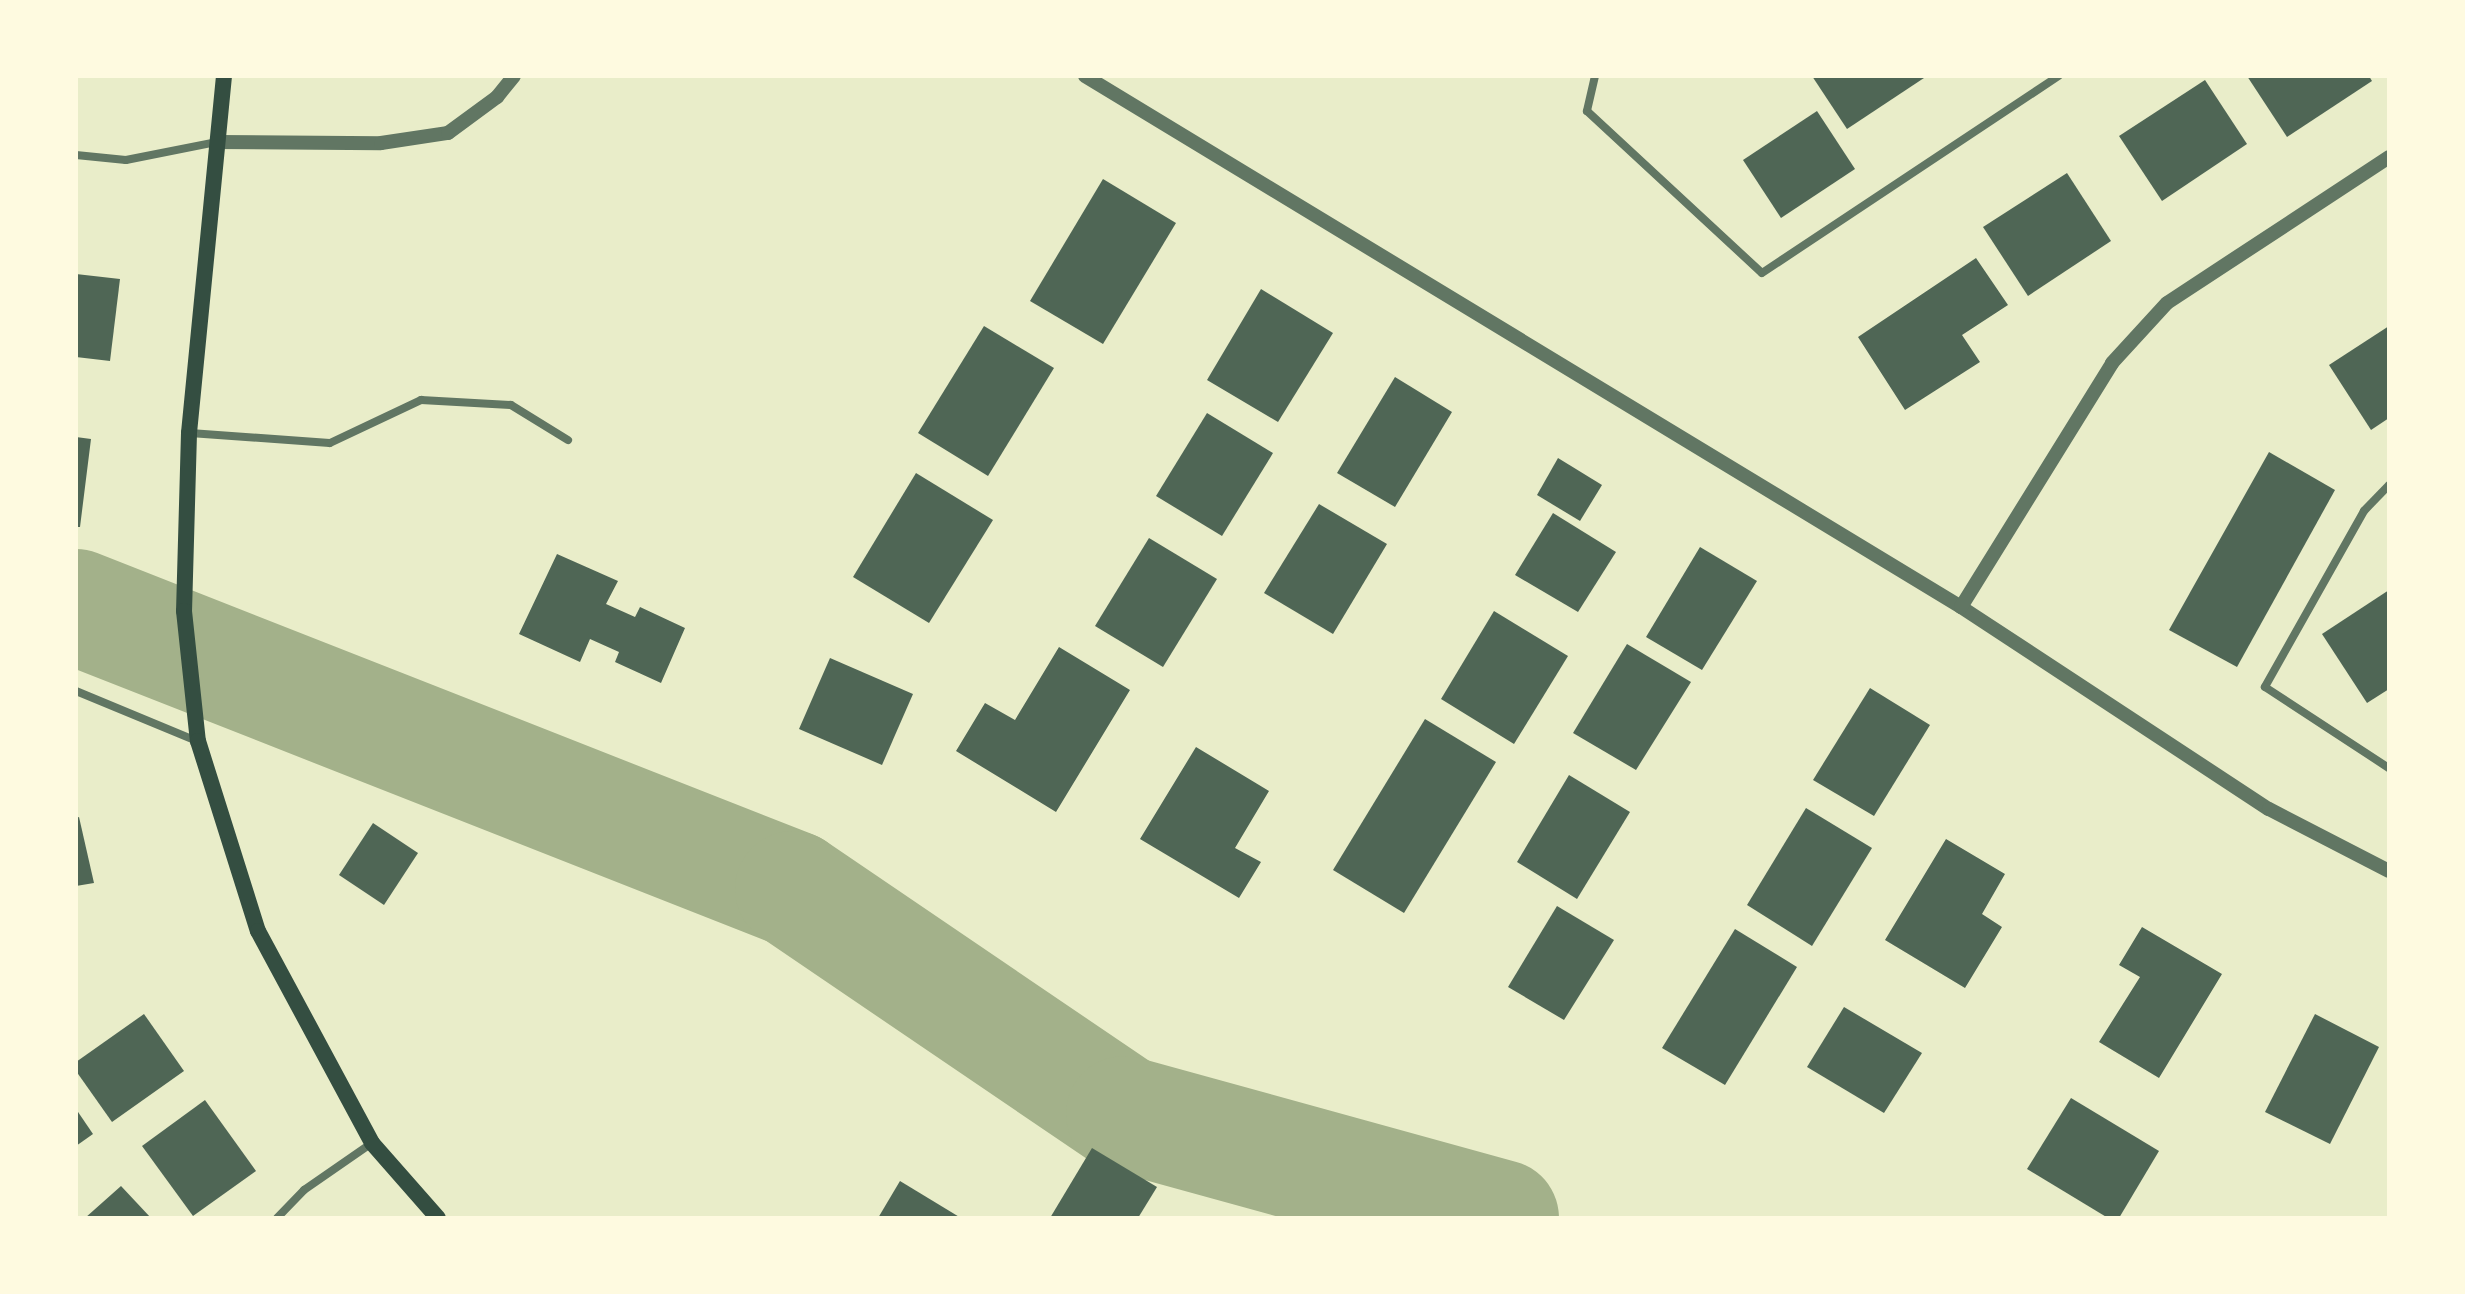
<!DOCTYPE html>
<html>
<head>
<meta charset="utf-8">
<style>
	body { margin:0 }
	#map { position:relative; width:2465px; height:1294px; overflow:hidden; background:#e9edc9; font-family:Arial,sans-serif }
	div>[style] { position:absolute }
	.river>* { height:116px; margin:-58px; padding:0 58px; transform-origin:58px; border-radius:58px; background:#a3b18a }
	.building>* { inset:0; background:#4f6655 }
	.minor>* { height:8px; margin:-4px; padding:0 4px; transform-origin:4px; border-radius:4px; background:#617663 }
	.tertiary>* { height:14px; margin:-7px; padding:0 7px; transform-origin:7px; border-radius:7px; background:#617663 }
	.secondary>* { height:16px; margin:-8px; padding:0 8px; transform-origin:8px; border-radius:8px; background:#344e41 }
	span { translate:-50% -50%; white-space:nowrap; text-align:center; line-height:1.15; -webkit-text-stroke:7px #fefae0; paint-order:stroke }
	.frame { position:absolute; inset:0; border:78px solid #fefae0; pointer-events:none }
</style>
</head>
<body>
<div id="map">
	<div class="river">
		<i style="left:76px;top:607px;width:770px;rotate:21.47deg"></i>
		<i style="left:793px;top:889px;width:400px;rotate:34.2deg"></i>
		<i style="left:1124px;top:1114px;width:391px;rotate:15.4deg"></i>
	</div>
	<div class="building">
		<i style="clip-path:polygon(1812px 76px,1927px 76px,1847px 129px)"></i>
		<i style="clip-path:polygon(2247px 76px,2369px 76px,2372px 81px,2287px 137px)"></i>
		<i style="clip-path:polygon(2205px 80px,2247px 144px,2162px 201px,2119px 136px)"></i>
		<i style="clip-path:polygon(1817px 111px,1855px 169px,1781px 218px,1743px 160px)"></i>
		<i style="clip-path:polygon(2067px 173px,2111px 241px,2028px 296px,1983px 227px)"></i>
		<i style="clip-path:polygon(1103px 179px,1176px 223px,1103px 344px,1030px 301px)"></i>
		<i style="clip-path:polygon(1976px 258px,2008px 305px,1962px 335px,1980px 362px,1905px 410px,1858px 337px)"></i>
		<i style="clip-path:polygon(76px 274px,120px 279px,110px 361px,76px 357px)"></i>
		<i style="clip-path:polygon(1261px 289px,1333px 333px,1278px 422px,1207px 380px)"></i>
		<i style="clip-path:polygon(984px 326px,1054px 368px,988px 476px,918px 433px)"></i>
		<i style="clip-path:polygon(2389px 326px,2389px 418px,2371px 430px,2329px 365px)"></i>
		<i style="clip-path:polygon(1395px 377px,1452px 412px,1395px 507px,1337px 473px)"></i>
		<i style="clip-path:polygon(1207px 413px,1273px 453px,1222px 536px,1156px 496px)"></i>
		<i style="clip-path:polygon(76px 437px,91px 439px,80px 527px,76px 527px)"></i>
		<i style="clip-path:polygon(2269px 452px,2335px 490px,2237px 667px,2169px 630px)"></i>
		<i style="clip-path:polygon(1558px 458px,1602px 485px,1580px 521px,1537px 495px)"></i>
		<i style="clip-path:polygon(916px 473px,993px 520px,929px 623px,853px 577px)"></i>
		<i style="clip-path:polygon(1319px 504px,1387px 544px,1333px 634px,1264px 593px)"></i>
		<i style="clip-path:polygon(1553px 513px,1616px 552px,1578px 612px,1515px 575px)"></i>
		<i style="clip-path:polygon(1149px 538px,1217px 579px,1163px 667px,1095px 626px)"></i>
		<i style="clip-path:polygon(1700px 547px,1757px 581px,1702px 670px,1646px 637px)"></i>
		<i style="clip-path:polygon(557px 554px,618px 581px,606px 604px,635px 617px,640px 607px,685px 628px,661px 683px,615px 662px,619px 652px,590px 639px,580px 662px,519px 634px)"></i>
		<i style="clip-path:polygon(2389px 590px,2389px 689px,2367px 703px,2322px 634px)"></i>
		<i style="clip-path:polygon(1494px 611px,1568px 656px,1514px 744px,1441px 699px)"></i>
		<i style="clip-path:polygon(1627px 644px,1691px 682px,1636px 770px,1573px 733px)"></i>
		<i style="clip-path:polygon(1059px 647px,1130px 690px,1056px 812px,956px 751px,985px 703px,1015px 720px)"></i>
		<i style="clip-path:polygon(830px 658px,913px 694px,882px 765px,799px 729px)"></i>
		<i style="clip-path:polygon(1870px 688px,1930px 725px,1874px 816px,1813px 780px)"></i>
		<i style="clip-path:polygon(1425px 719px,1496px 762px,1404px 913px,1333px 870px)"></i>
		<i style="clip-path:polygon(1196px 747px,1269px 791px,1235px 848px,1261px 862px,1239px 898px,1140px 839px)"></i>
		<i style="clip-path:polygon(1569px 775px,1630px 812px,1577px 899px,1517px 862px)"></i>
		<i style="clip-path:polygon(1806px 808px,1872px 848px,1812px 946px,1747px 905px)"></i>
		<i style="clip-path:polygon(79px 817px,94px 883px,76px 886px,76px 818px)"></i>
		<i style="clip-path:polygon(373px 823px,418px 853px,384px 905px,339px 875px)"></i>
		<i style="clip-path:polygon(1946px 839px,2005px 874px,1982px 914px,2002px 927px,1965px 988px,1885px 940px)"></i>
		<i style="clip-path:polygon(1557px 906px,1614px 940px,1564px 1020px,1508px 987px)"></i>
		<i style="clip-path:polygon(2142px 927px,2222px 974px,2159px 1078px,2099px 1042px,2140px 977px,2119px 965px)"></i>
		<i style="clip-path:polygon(1735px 929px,1797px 967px,1725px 1085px,1662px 1048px)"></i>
		<i style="clip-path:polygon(1844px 1007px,1922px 1053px,1884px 1113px,1807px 1067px)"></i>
		<i style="clip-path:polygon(144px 1014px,184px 1071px,112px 1122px,76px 1071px,76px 1062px)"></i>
		<i style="clip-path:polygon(2315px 1014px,2379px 1047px,2330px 1144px,2265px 1112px)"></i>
		<i style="clip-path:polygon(2071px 1098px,2159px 1151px,2119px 1218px,2108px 1218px,2027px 1169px)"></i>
		<i style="clip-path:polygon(205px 1100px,256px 1171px,193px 1216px,142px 1146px)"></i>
		<i style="clip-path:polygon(76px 1109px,93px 1134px,76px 1146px)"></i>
		<i style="clip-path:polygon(1092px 1148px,1157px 1187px,1138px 1218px,1050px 1218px)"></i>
		<i style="clip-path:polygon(900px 1181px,961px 1218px,878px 1218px)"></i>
		<i style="clip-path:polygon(121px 1186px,151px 1218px,85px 1218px)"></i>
	</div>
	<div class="minor">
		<i style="left:1595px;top:76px;width:36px;rotate:103deg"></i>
		<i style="left:1587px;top:111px;width:238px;rotate:42.8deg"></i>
		<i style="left:1762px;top:273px;width:356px;rotate:-33.6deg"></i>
		<i style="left:76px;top:155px;width:50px;rotate:5.7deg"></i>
		<i style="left:126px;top:160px;width:93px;rotate:-11.2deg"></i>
		<i style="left:190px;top:433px;width:140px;rotate:4.1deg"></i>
		<i style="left:330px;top:443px;width:101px;rotate:-25.3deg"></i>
		<i style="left:421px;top:400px;width:90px;rotate:3.2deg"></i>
		<i style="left:511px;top:405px;width:67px;rotate:31.6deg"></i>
		<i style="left:2389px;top:485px;width:36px;rotate:134deg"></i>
		<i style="left:2364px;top:511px;width:202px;rotate:119.4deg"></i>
		<i style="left:2265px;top:687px;width:148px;rotate:33.2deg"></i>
		<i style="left:76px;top:691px;width:131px;rotate:22.5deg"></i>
		<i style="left:277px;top:1218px;width:39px;rotate:-46deg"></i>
		<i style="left:304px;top:1190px;width:83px;rotate:-34.7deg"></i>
	</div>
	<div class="tertiary">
		<i style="left:1085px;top:76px;width:1024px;rotate:31.22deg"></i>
		<i style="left:1961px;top:607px;width:368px;rotate:33.3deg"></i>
		<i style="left:2269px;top:809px;width:135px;rotate:27.3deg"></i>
		<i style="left:218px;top:142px;width:163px;rotate:0.4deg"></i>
		<i style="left:381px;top:143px;width:68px;rotate:-8.5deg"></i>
		<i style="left:448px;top:133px;width:61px;rotate:-36.3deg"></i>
		<i style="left:497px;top:97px;width:27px;rotate:-51deg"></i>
		<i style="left:1961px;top:607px;width:287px;rotate:-58.2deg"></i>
		<i style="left:2112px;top:363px;width:81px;rotate:-47.5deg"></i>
		<i style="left:2167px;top:303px;width:266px;rotate:-33.3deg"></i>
	</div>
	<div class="secondary">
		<i style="left:224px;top:76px;width:359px;rotate:95.6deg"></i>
		<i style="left:189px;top:433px;width:178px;rotate:91.6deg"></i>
		<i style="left:184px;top:611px;width:131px;rotate:83.9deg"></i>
		<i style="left:198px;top:741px;width:199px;rotate:72.5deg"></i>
		<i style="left:258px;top:931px;width:241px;rotate:61.7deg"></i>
		<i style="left:372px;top:1143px;width:100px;rotate:48.7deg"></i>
	</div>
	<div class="frame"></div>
</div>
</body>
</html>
